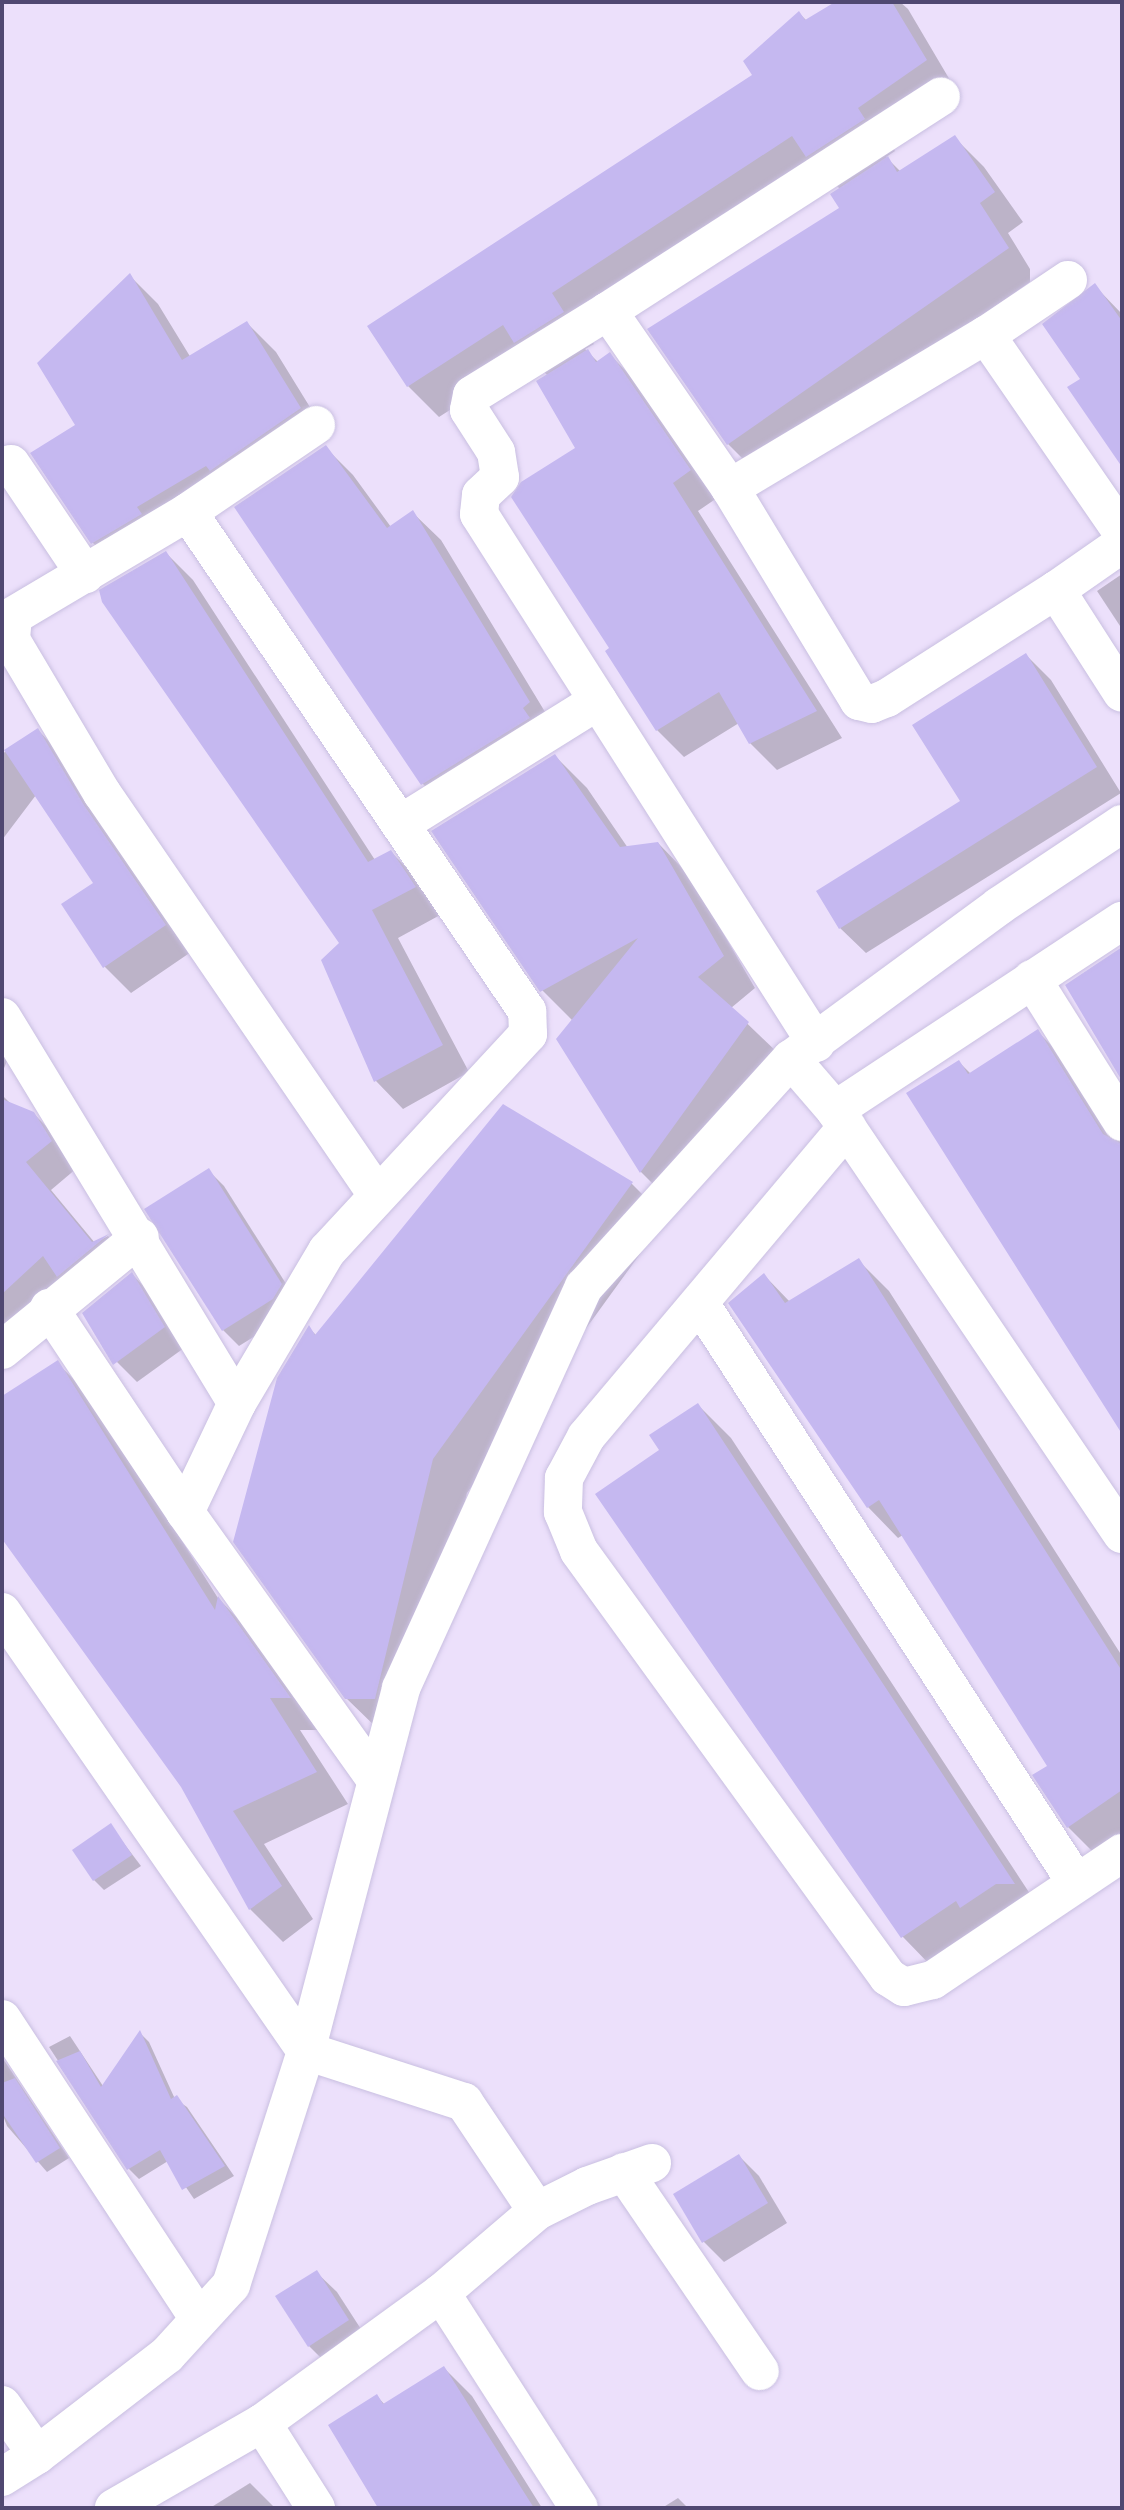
<!DOCTYPE html>
<html>
<head>
<meta charset="utf-8">
<style>
	body { margin:0 }
	#map { position:relative; width:1124px; height:2510px; overflow:hidden; background:#ece0fb; font-family:Figtree,sans-serif }
	div>[style] { position:absolute }
	.shadow>* { inset:0; background:#0003 }
	.building>* { inset:0; background:#c5b8f0 }
	.roads { filter:drop-shadow(0 0 2px #c9bfe1) drop-shadow(0 0 2px #c9bfe1) }
	.street>* { height:38px; margin:-19px; padding:0 19px; transform-origin:19px; border-radius:19px; background:#fff }
	span { translate:-50% -50%; white-space:nowrap; text-align:center; line-height:1.15; -webkit-text-stroke:5px #f0e5ff; paint-order:stroke }
	.frame { position:absolute; inset:0; border:4px solid #504871; pointer-events:none }
</style>
</head>
<body>
<div id="map">
	<div class="shadow">
		<i style="clip-path:polygon(838px 2px,900px 2px,908px 9px,957px 92px,888px 139px,895px 151px,886px 157px,901px 172px,955px 138px,984px 167px,1023px 222px,1008px 233px,1030px 269px,1030px 282px,757px 473px,728px 444px,842px 209px,840px 189px,820px 169px,582px 324px,594px 344px,585px 349px,598px 362px,610px 355px,637px 382px,717px 498px,698px 511px,842px 738px,777px 770px,750px 743px,739px 723px,684px 757px,657px 730px,607px 652px,611px 649px,577px 448px,548px 376px,531px 358px,439px 417px,408px 386px,754px 76px,799px 13px,807px 21px)"></i>
		<i style="clip-path:polygon(130px 276px,158px 304px,191px 358px,247px 323px,276px 352px,329px 438px,122px 572px,93px 543px,78px 426px)"></i>
		<i style="clip-path:polygon(1095px 286px,1122px 314px,1122px 464px,1069px 388px,1083px 380px)"></i>
		<i style="clip-path:polygon(325px 447px,353px 475px,391px 527px,413px 513px,441px 540px,556px 730px,450px 812px,423px 784px,237px 507px)"></i>
		<i style="clip-path:polygon(166px 553px,193px 580px,375px 860px,391px 852px,418px 879px,442px 914px,398px 938px,469px 1072px,403px 1109px,376px 1081px,323px 960px,341px 943px)"></i>
		<i style="clip-path:polygon(1122px 574px,1122px 629px,1097px 591px)"></i>
		<i style="clip-path:polygon(1026px 655px,1051px 680px,1121px 793px,866px 953px,840px 928px,963px 801px)"></i>
		<i style="clip-path:polygon(38px 730px,64px 757px,191px 952px,131px 993px,105px 967px,95px 883px,36px 795px,2px 840px,2px 754px)"></i>
		<i style="clip-path:polygon(555px 756px,587px 788px,628px 848px,658px 843px,690px 876px,755px 988px,731px 1008px,780px 1055px,673px 1204px,641px 1172px,558px 1039px,573px 1021px,542px 990px)"></i>
		<i style="clip-path:polygon(1122px 949px,1122px 1077px,1067px 985px)"></i>
		<i style="clip-path:polygon(1038px 1032px,1072px 1066px,1122px 1145px,1122px 1432px,908px 1094px,959px 1062px,971px 1074px)"></i>
		<i style="clip-path:polygon(2px 1044px,9px 1056px,2px 1073px)"></i>
		<i style="clip-path:polygon(2px 1095px,12px 1105px,33px 1113px,60px 1140px,77px 1168px,51px 1190px,95px 1243px,108px 1236px,133px 1262px,2px 1345px)"></i>
		<i style="clip-path:polygon(503px 1107px,632px 1184px,666px 1218px,467px 1493px,409px 1733px,381px 1732px,346px 1698px,309px 1328px,317px 1336px)"></i>
		<i style="clip-path:polygon(208px 1170px,224px 1186px,297px 1301px,289px 1315px,239px 1346px,223px 1330px)"></i>
		<i style="clip-path:polygon(859px 1261px,889px 1291px,1122px 1656px,1122px 1841px,1099px 1858px,1068px 1827px,1035px 1775px,1050px 1766px,903px 1535px,898px 1538px,868px 1507px,730px 1303px,764px 1275px,790px 1302px)"></i>
		<i style="clip-path:polygon(132px 1274px,152px 1295px,184px 1348px,137px 1382px,117px 1362px)"></i>
		<i style="clip-path:polygon(57px 1363px,90px 1395px,218px 1598px,250px 1631px,321px 1730px,300px 1730px,348px 1804px,264px 1844px,313px 1919px,283px 1942px,250px 1909px,182px 1786px,2px 1536px,2px 1398px)"></i>
		<i style="clip-path:polygon(698px 1405px,731px 1438px,1040px 1909px,935px 1970px,903px 1937px,597px 1494px,662px 1451px)"></i>
		<i style="clip-path:polygon(110px 1825px,141px 1866px,104px 1890px,94px 1880px)"></i>
		<i style="clip-path:polygon(140px 2033px,149px 2042px,175px 2099px,187px 2107px,234px 2176px,194px 2199px,168px 2161px,139px 2179px,129px 2169px,49px 2047px,70px 2036px,103px 2086px)"></i>
		<i style="clip-path:polygon(2px 2057px,69px 2158px,47px 2172px,7px 2126px,2px 2113px)"></i>
		<i style="clip-path:polygon(739px 2156px,759px 2176px,787px 2223px,724px 2262px,703px 2241px)"></i>
		<i style="clip-path:polygon(316px 2272px,337px 2292px,368px 2340px,329px 2366px,309px 2346px)"></i>
		<i style="clip-path:polygon(444px 2368px,472px 2396px,542px 2508px,380px 2508px,330px 2426px,377px 2396px,385px 2405px)"></i>
		<i style="clip-path:polygon(250px 2483px,275px 2508px,210px 2508px)"></i>
		<i style="clip-path:polygon(678px 2498px,688px 2508px,662px 2508px)"></i>
	</div>
	<div class="building">
		<i style="clip-path:polygon(835px 2px,892px 2px,927px 60px,858px 108px,865px 119px,806px 157px,792px 136px,552px 293px,564px 312px,514px 343px,503px 325px,407px 387px,367px 326px,752px 75px,743px 61px,799px 11px,805px 20px)"></i>
		<i style="clip-path:polygon(955px 135px,995px 192px,980px 203px,1009px 248px,727px 445px,647px 329px,839px 208px,830px 194px,888px 156px,897px 172px)"></i>
		<i style="clip-path:polygon(130px 273px,182px 360px,247px 321px,301px 408px,210px 471px,206px 466px,137px 507px,142px 514px,91px 544px,30px 453px,75px 425px,37px 363px)"></i>
		<i style="clip-path:polygon(1095px 283px,1122px 321px,1122px 467px,1067px 387px,1080px 379px,1042px 324px)"></i>
		<i style="clip-path:polygon(588px 349px,596px 362px,610px 352px,691px 470px,673px 483px,817px 711px,749px 744px,719px 692px,656px 731px,605px 651px,609px 648px,511px 497px,521px 482px,575px 448px,536px 381px)"></i>
		<i style="clip-path:polygon(326px 445px,387px 528px,413px 510px,530px 702px,523px 708px,530px 718px,421px 785px,234px 507px)"></i>
		<i style="clip-path:polygon(166px 551px,368px 862px,391px 850px,416px 887px,372px 910px,443px 1045px,374px 1082px,321px 960px,339px 943px,102px 602px,99px 590px)"></i>
		<i style="clip-path:polygon(1026px 653px,1097px 767px,839px 929px,816px 891px,960px 801px,912px 725px)"></i>
		<i style="clip-path:polygon(38px 728px,84px 805px,166px 925px,103px 968px,61px 904px,93px 883px,4px 750px)"></i>
		<i style="clip-path:polygon(555px 754px,620px 847px,658px 842px,724px 956px,698px 977px,749px 1022px,640px 1173px,556px 1039px,638px 938px,540px 992px,431px 831px)"></i>
		<i style="clip-path:polygon(1122px 947px,1122px 1081px,1065px 985px)"></i>
		<i style="clip-path:polygon(1038px 1029px,1103px 1134px,1122px 1144px,1122px 1434px,906px 1093px,959px 1060px,968px 1074px)"></i>
		<i style="clip-path:polygon(2px 1099px,34px 1112px,52px 1141px,26px 1162px,92px 1242px,109px 1234px,57px 1277px,43px 1256px,2px 1294px)"></i>
		<i style="clip-path:polygon(503px 1104px,633px 1182px,433px 1459px,375px 1699px,345px 1699px,233px 1542px,277px 1378px,309px 1325px,315px 1335px)"></i>
		<i style="clip-path:polygon(209px 1168px,282px 1284px,273px 1299px,222px 1331px,144px 1209px)"></i>
		<i style="clip-path:polygon(859px 1258px,1122px 1671px,1122px 1790px,1067px 1828px,1032px 1775px,1047px 1766px,879px 1500px,867px 1508px,728px 1303px,764px 1273px,785px 1303px)"></i>
		<i style="clip-path:polygon(132px 1272px,165px 1327px,113px 1365px,82px 1313px)"></i>
		<i style="clip-path:polygon(58px 1360px,215px 1610px,218px 1596px,291px 1698px,270px 1698px,317px 1772px,233px 1811px,282px 1886px,249px 1910px,181px 1787px,2px 1539px,2px 1396px)"></i>
		<i style="clip-path:polygon(698px 1403px,1015px 1884px,996px 1884px,960px 1908px,956px 1901px,901px 1938px,595px 1494px,659px 1450px,649px 1435px)"></i>
		<i style="clip-path:polygon(111px 1823px,132px 1855px,93px 1881px,72px 1850px)"></i>
		<i style="clip-path:polygon(140px 2030px,171px 2099px,177px 2095px,225px 2166px,182px 2190px,160px 2150px,127px 2170px,56px 2061px,80px 2051px,101px 2087px)"></i>
		<i style="clip-path:polygon(15px 2078px,60px 2148px,36px 2163px,2px 2113px,2px 2083px)"></i>
		<i style="clip-path:polygon(739px 2154px,768px 2203px,702px 2243px,673px 2194px)"></i>
		<i style="clip-path:polygon(317px 2270px,349px 2320px,308px 2347px,275px 2296px)"></i>
		<i style="clip-path:polygon(444px 2366px,534px 2508px,378px 2508px,328px 2425px,377px 2394px,383px 2404px)"></i>
	</div>
	<div class="roads">
		<div class="street">
			<i style="left:1068px;top:280px;width:99px;rotate:146.1deg"></i>
			<i style="left:986px;top:335px;width:239px;rotate:55.4deg"></i>
			<i style="left:608px;top:311px;width:396px;rotate:-32.8deg"></i>
			<i style="left:316px;top:425px;width:155px;rotate:145.8deg"></i>
			<i style="left:188px;top:512px;width:204px;rotate:149.3deg"></i>
			<i style="left:13px;top:616px;width:24px;rotate:95deg"></i>
			<i style="left:11px;top:640px;width:178px;rotate:59.3deg"></i>
			<i style="left:102px;top:793px;width:488px;rotate:55.6deg"></i>
			<i style="left:11px;top:464px;width:133px;rotate:56.1deg"></i>
			<i style="left:730px;top:488px;width:298px;rotate:-30.9deg"></i>
			<i style="left:1122px;top:544px;width:80px;rotate:145.1deg"></i>
			<i style="left:1056px;top:590px;width:122px;rotate:57.3deg"></i>
			<i style="left:402px;top:823px;width:231px;rotate:-31.9deg"></i>
			<i style="left:1032px;top:979px;width:169px;rotate:57.8deg"></i>
			<i style="left:2px;top:1017px;width:452px;rotate:58.7deg"></i>
			<i style="left:816px;top:1043px;width:627px;rotate:-122.5deg"></i>
			<i style="left:479px;top:514px;width:19px;rotate:-84deg"></i>
			<i style="left:481px;top:495px;width:26px;rotate:-43deg"></i>
			<i style="left:500px;top:477px;width:25px;rotate:-99deg"></i>
			<i style="left:496px;top:452px;width:50px;rotate:-122.7deg"></i>
			<i style="left:469px;top:410px;width:15px;rotate:-79deg"></i>
			<i style="left:472px;top:395px;width:160px;rotate:-31.7deg"></i>
			<i style="left:608px;top:311px;width:215px;rotate:55.4deg"></i>
			<i style="left:730px;top:488px;width:249px;rotate:58.8deg"></i>
			<i style="left:859px;top:701px;width:13px;rotate:13deg"></i>
			<i style="left:872px;top:704px;width:16px;rotate:-22deg"></i>
			<i style="left:887px;top:698px;width:201px;rotate:-32.6deg"></i>
			<i style="left:791px;top:1059px;width:67px;rotate:49.2deg"></i>
			<i style="left:835px;top:1110px;width:512px;rotate:55.91deg"></i>
			<i style="left:835px;top:1110px;width:344px;rotate:-33.4deg"></i>
			<i style="left:847px;top:1127px;width:405px;rotate:130.1deg"></i>
			<i style="left:586px;top:1437px;width:47px;rotate:118.2deg"></i>
			<i style="left:564px;top:1478px;width:34px;rotate:92deg"></i>
			<i style="left:563px;top:1512px;width:42px;rotate:67.7deg"></i>
			<i style="left:579px;top:1551px;width:526px;rotate:54.04deg"></i>
			<i style="left:888px;top:1977px;width:19px;rotate:32deg"></i>
			<i style="left:904px;top:1987px;width:30px;rotate:-14deg"></i>
			<i style="left:933px;top:1980px;width:228px;rotate:-33.9deg"></i>
			<i style="left:701px;top:1305px;width:687px;rotate:57deg"></i>
			<i style="left:49px;top:1308px;width:245px;rotate:56.3deg"></i>
			<i style="left:185px;top:1512px;width:329px;rotate:54.5deg"></i>
			<i style="left:2px;top:1350px;width:178px;rotate:-39.3deg"></i>
			<i style="left:185px;top:1512px;width:121px;rotate:-64.5deg"></i>
			<i style="left:237px;top:1403px;width:177px;rotate:-59.4deg"></i>
			<i style="left:327px;top:1251px;width:296px;rotate:-47.2deg"></i>
			<i style="left:528px;top:1034px;width:23px;rotate:-92deg"></i>
			<i style="left:527px;top:1011px;width:603px;rotate:-124.19deg"></i>
			<i style="left:2px;top:1612px;width:534px;rotate:55.3deg"></i>
			<i style="left:306px;top:2051px;width:166px;rotate:17.9deg"></i>
			<i style="left:464px;top:2102px;width:131px;rotate:56.2deg"></i>
			<i style="left:537px;top:2211px;width:126px;rotate:139.5deg"></i>
			<i style="left:441px;top:2293px;width:221px;rotate:144deg"></i>
			<i style="left:262px;top:2423px;width:171px;rotate:150.1deg"></i>
			<i style="left:2px;top:2019px;width:359px;rotate:56.7deg"></i>
			<i style="left:624px;top:2172px;width:241px;rotate:55.7deg"></i>
			<i style="left:537px;top:2211px;width:56px;rotate:-26.6deg"></i>
			<i style="left:587px;top:2186px;width:69px;rotate:-19.5deg"></i>
			<i style="left:441px;top:2293px;width:255px;rotate:57.3deg"></i>
			<i style="left:2px;top:2405px;width:61px;rotate:55deg"></i>
			<i style="left:262px;top:2423px;width:101px;rotate:57.6deg"></i>
			<i style="left:2px;top:2477px;width:41px;rotate:-32.2deg"></i>
			<i style="left:37px;top:2455px;width:164px;rotate:-37.6deg"></i>
			<i style="left:167px;top:2355px;width:95px;rotate:-47.6deg"></i>
			<i style="left:231px;top:2285px;width:246px;rotate:-72.2deg"></i>
			<i style="left:306px;top:2051px;width:375px;rotate:-75.3deg"></i>
			<i style="left:401px;top:1688px;width:441px;rotate:-65.5deg"></i>
			<i style="left:584px;top:1287px;width:308px;rotate:-47.8deg"></i>
			<i style="left:791px;top:1059px;width:258px;rotate:-36.3deg"></i>
			<i style="left:999px;top:906px;width:148px;rotate:-33.7deg"></i>
		</div>
	</div>
	<div class="frame"></div>
</div>
</body>
</html>
